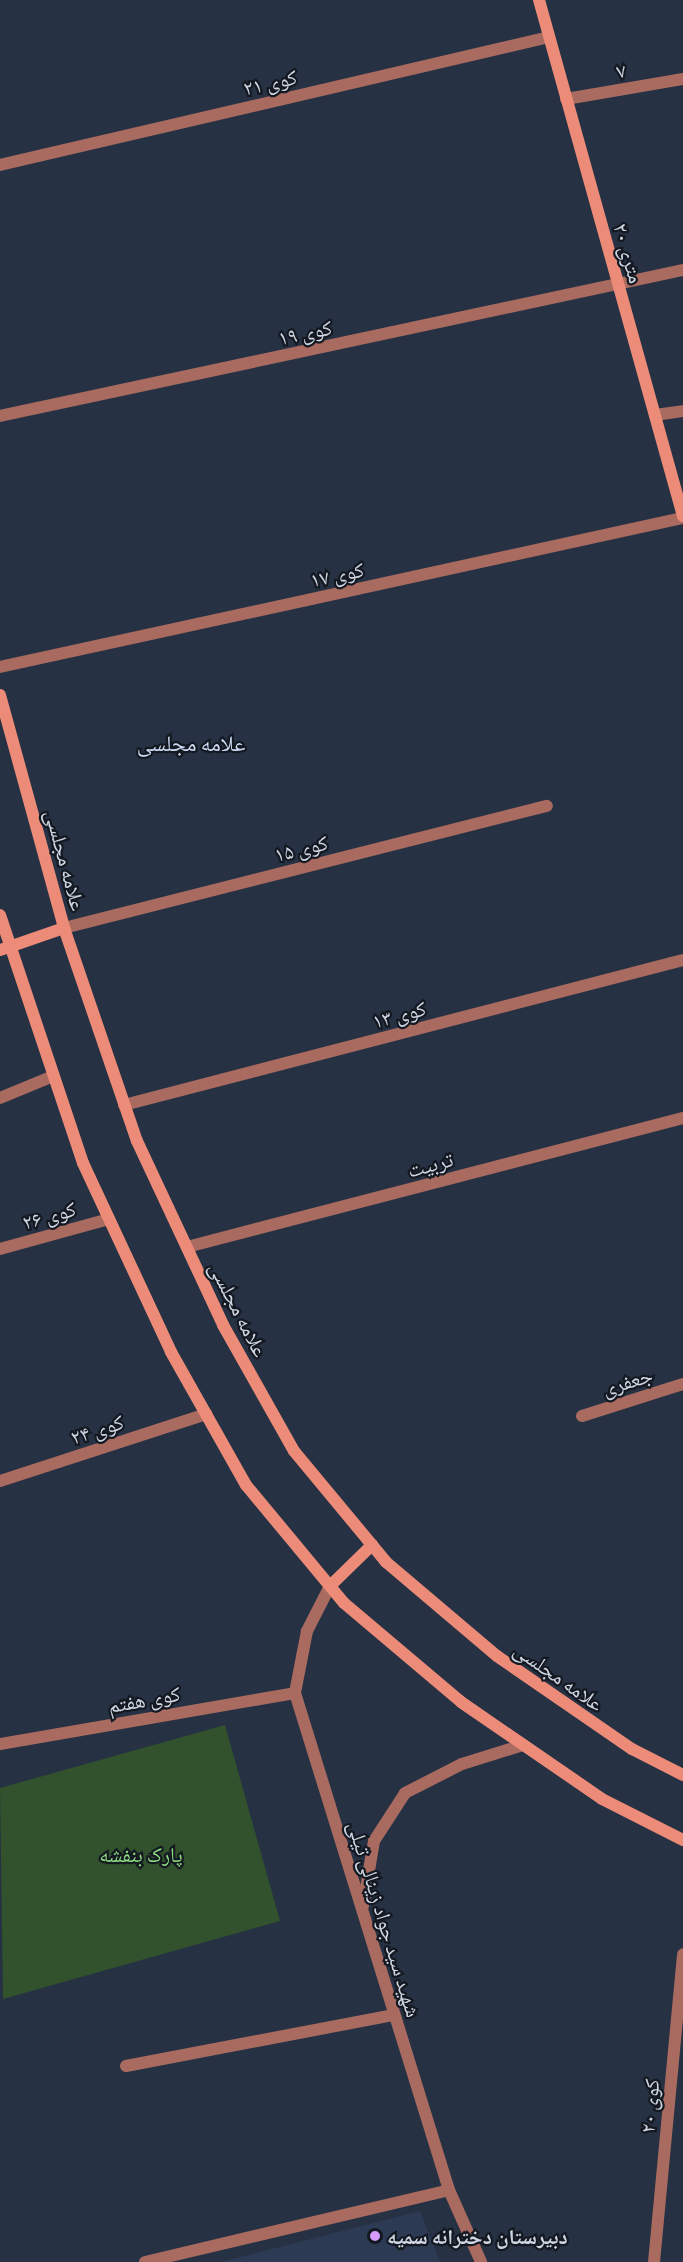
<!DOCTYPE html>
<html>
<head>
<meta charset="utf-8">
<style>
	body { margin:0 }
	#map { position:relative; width:683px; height:2262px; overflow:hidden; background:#263144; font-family:Commissioner,"Noto Naskh Arabic",sans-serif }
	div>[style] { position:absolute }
	.built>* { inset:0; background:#2d3a53 }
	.green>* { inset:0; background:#31522c }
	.street>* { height:12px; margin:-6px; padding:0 6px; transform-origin:6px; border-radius:6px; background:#a96b5f }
	.secondary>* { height:12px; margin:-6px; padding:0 6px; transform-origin:6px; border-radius:6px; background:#ec8b78 }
	.dots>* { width:16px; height:16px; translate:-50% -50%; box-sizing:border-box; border:3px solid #141921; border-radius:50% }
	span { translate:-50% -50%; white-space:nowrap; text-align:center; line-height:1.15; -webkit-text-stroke:4.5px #141921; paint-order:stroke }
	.street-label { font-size:21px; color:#cfd6e3 }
	.park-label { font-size:21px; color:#8ddf81 }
	.poi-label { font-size:21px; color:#cfd6e3; font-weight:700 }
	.left { translate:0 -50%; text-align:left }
	.neighbourhood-label { font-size:22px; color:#cddbf4 }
</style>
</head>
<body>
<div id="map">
	<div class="built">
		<i style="clip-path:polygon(420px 2211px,440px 2262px,221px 2262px)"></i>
	</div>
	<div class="green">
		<i style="clip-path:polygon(225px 1725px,280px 1921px,3px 1999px,0 1788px)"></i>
	</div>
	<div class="street">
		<i style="left:566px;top:99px;width:119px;rotate:-9.7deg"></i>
		<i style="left:0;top:165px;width:564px;rotate:-13.12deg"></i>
		<i style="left:655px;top:415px;width:28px;rotate:-8deg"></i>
		<i style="left:0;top:416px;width:698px;rotate:-12.07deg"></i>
		<i style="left:0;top:667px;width:699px;rotate:-12.31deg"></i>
		<i style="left:64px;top:928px;width:498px;rotate:-14.2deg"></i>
		<i style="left:0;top:1098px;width:57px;rotate:-22.5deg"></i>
		<i style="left:124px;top:1105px;width:577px;rotate:-14.54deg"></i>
		<i style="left:187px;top:1247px;width:513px;rotate:-14.58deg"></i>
		<i style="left:0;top:1249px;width:113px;rotate:-15.4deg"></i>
		<i style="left:582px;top:1416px;width:106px;rotate:-17.6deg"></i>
		<i style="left:0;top:1481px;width:217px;rotate:-18deg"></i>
		<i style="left:330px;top:1586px;width:51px;rotate:117.1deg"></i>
		<i style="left:307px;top:1631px;width:63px;rotate:101deg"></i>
		<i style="left:295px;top:1693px;width:520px;rotate:72.78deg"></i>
		<i style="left:449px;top:2190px;width:79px;rotate:66deg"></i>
		<i style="left:0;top:1744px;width:299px;rotate:-9.8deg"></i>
		<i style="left:363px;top:1906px;width:66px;rotate:-80.4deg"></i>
		<i style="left:374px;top:1841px;width:57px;rotate:-57.1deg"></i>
		<i style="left:405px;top:1793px;width:64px;rotate:-27deg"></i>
		<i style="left:462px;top:1764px;width:64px;rotate:-17.3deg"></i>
		<i style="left:126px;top:2066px;width:273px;rotate:-10.8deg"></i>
		<i style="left:145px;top:2262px;width:312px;rotate:-13.3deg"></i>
		<i style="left:654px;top:2262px;width:309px;rotate:-84.6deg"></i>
	</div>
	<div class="secondary">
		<i style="left:539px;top:0;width:536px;rotate:74.41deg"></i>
		<i style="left:0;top:695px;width:242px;rotate:74.6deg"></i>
		<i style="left:64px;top:928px;width:225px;rotate:71.1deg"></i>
		<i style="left:137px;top:1141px;width:203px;rotate:64.9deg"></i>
		<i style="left:223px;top:1325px;width:145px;rotate:60.6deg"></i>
		<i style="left:294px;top:1451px;width:144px;rotate:50.3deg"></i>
		<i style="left:386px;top:1562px;width:145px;rotate:40.3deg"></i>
		<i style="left:497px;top:1656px;width:164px;rotate:34.6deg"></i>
		<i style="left:632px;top:1749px;width:57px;rotate:27deg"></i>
		<i style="left:0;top:915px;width:262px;rotate:71.5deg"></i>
		<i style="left:83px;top:1163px;width:208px;rotate:65deg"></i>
		<i style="left:171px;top:1352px;width:153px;rotate:60.6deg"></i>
		<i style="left:246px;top:1485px;width:153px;rotate:50.3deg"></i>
		<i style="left:344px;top:1603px;width:153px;rotate:40.2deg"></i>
		<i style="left:461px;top:1702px;width:171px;rotate:34.5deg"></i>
		<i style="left:602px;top:1799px;width:91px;rotate:26.8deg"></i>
		<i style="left:0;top:950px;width:68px;rotate:-19deg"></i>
		<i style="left:330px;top:1586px;width:59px;rotate:-44.3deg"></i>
	</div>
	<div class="dots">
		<i style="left:375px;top:2236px;background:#d59cfb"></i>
	</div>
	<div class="street-label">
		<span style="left:621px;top:70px;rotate:-10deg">۷</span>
		<span style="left:270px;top:82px;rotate:-13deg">کوی ۲۱</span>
		<span style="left:629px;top:253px;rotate:74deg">۲۰ متری</span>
		<span style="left:305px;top:332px;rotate:-12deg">کوی ۱۹</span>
		<span style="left:337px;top:574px;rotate:-12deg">کوی ۱۷</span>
		<span style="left:301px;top:848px;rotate:-14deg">کوی ۱۵</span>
		<span style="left:66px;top:860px;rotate:75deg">علامه مجلسی</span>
		<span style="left:399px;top:1014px;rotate:-15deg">کوی ۱۳</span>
		<span style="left:430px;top:1164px;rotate:-15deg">تربیت</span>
		<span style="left:49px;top:1215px;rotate:-16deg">کوی ۲۶</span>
		<span style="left:239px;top:1309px;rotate:63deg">علامه مجلسی</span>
		<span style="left:627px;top:1381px;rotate:-17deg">جعفری</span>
		<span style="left:97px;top:1429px;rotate:-18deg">کوی ۲۴</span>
		<span style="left:559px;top:1676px;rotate:35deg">علامه مجلسی</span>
		<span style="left:144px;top:1699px;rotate:-10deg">کوی هفتم</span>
		<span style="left:385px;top:1919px;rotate:73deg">شهید سید جواد زینالی تیلی</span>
		<span style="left:649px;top:2106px;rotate:-85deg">کوی ۲۰</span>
	</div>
	<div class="park-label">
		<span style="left:141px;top:1854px">پارک بنفشه</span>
	</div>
	<div class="poi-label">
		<span class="left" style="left:387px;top:2236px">دبیرستان دخترانه سمیه</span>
	</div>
	<div class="neighbourhood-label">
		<span style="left:191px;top:743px">علامه مجلسی</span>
	</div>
</div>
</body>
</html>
